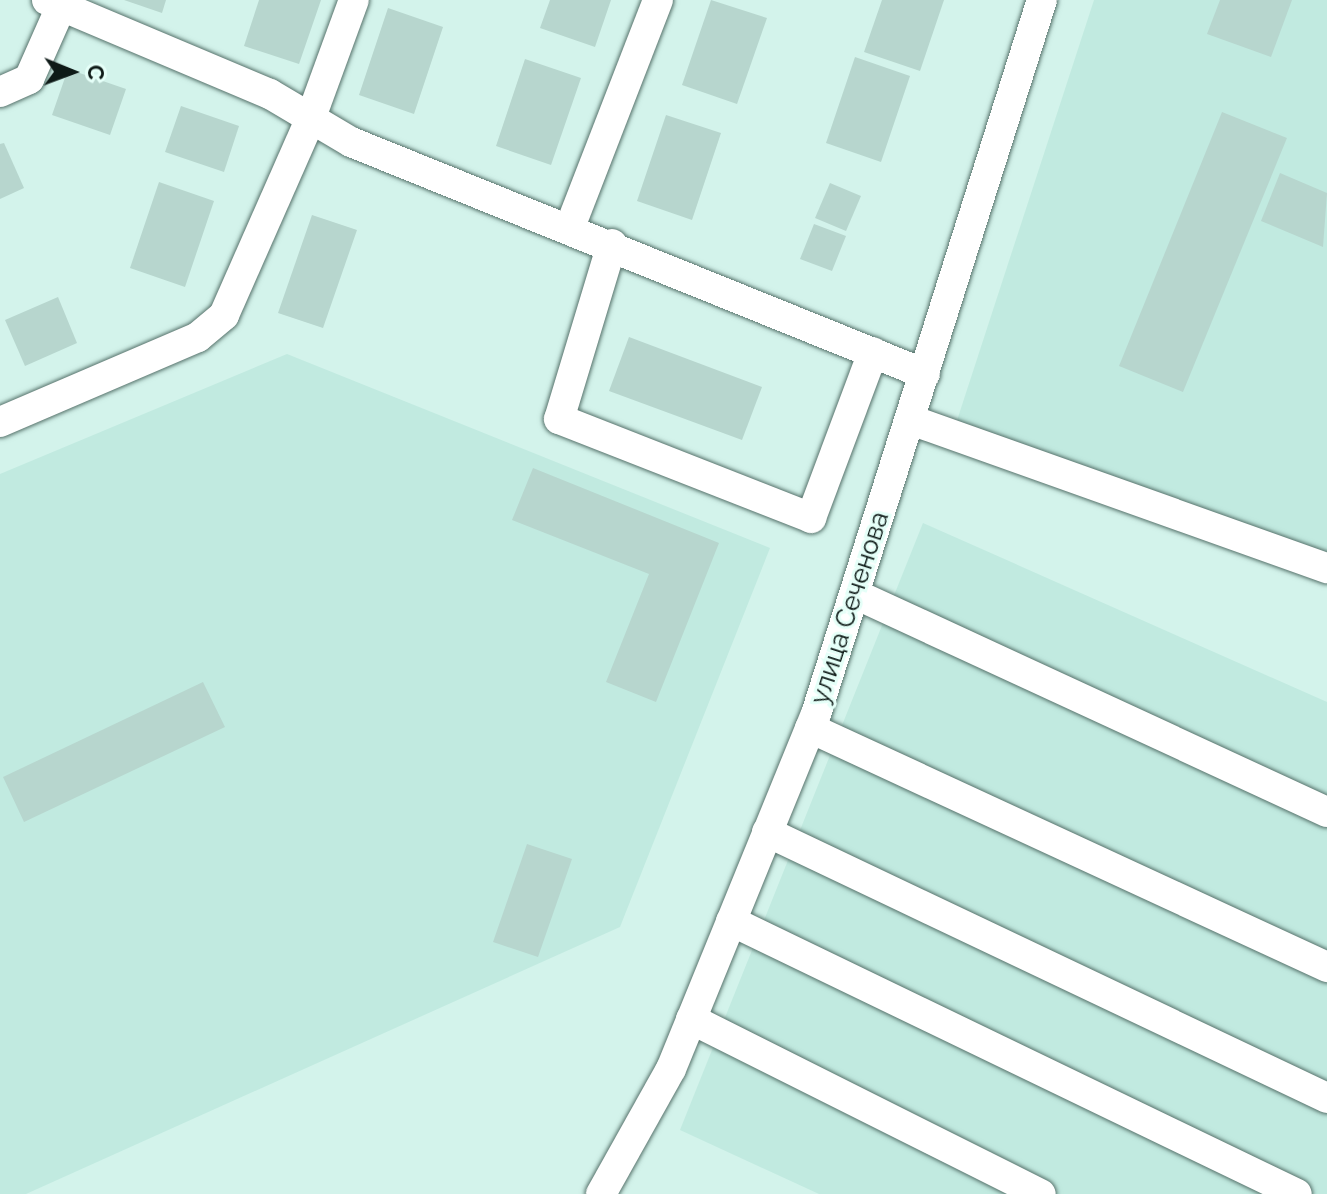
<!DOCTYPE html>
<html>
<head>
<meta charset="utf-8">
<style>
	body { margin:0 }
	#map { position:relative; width:1327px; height:1194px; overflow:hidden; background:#d3f3eb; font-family:Raleway,sans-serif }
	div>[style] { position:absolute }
	.built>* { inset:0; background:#c1eae0 }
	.building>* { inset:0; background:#b7d6ce }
	.roads { filter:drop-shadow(0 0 2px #56726b) drop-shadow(0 0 2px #56726b) }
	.minor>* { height:30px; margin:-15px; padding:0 15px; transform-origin:15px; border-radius:15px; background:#fff }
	span { translate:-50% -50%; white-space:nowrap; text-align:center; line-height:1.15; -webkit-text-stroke:6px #e5fff8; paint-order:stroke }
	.street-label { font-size:26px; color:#0e1a17 }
	.north { position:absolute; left:32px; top:32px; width:80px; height:80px; -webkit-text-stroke:6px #e5fff8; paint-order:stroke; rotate:91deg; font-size:22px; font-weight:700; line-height:32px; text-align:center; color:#0e1a17 }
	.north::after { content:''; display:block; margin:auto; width:28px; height:36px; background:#0e1a17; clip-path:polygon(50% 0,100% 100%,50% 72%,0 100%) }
</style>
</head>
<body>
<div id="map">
	<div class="built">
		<i style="clip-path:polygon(1094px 0,1327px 0,1327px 578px,949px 445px)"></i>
		<i style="clip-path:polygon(287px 354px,770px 548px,620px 927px,26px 1194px,0 1194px,0 474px)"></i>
		<i style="clip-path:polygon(923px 523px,1327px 702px,1327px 1194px,819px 1194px,680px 1130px)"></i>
	</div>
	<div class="building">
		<i style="clip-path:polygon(124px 0,166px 0,162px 13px)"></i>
		<i style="clip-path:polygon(259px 0,321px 0,299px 64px,244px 46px)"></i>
		<i style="clip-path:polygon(550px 0,611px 0,595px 47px,540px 28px)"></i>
		<i style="clip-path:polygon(711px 0,767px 18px,737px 104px,682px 85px)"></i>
		<i style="clip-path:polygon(882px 0,944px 0,920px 71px,864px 52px)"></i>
		<i style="clip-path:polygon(1220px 0,1292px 0,1271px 57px,1207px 34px)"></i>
		<i style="clip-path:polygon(388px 8px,443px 27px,414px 114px,359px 95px)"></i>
		<i style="clip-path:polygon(855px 57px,910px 76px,881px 162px,826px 143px)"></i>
		<i style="clip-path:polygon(525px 59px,581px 78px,551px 165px,496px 146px)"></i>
		<i style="clip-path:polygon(68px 69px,126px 89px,110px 135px,52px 115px)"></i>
		<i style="clip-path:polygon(181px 106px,239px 126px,224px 172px,165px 152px)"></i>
		<i style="clip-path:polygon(1222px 112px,1287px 138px,1183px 392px,1119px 366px)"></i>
		<i style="clip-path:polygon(666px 115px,721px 133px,692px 220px,637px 201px)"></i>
		<i style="clip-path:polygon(4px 143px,24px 188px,0 199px,0 144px)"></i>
		<i style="clip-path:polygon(1280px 173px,1327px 193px,1323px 247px,1261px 221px)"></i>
		<i style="clip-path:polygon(159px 182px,214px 201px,185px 287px,130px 268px)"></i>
		<i style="clip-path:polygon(830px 183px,861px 196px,846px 231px,815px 218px)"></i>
		<i style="clip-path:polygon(312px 215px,357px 230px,323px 328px,278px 313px)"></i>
		<i style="clip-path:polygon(814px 224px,846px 236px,832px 271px,800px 259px)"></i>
		<i style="clip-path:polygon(58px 297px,77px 343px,25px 366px,5px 320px)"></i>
		<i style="clip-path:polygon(629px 337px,762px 387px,742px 440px,609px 391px)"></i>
		<i style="clip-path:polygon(533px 468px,719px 543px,656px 702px,606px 682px,649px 574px,512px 520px)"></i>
		<i style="clip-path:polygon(203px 682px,225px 727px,24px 822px,3px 777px)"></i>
		<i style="clip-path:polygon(527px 844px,572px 859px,538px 957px,493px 942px)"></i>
	</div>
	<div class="roads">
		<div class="minor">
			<i style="left:47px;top:0;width:242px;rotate:22.9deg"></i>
			<i style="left:270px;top:94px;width:94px;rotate:30.7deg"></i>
			<i style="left:351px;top:142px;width:619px;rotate:22.01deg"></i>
			<i style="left:0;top:92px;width:32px;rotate:-24deg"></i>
			<i style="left:29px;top:79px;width:86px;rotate:-66.1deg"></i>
			<i style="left:570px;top:227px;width:243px;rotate:-68.8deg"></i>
			<i style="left:612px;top:244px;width:183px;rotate:106.8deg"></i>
			<i style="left:559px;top:419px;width:271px;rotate:21.4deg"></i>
			<i style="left:811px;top:518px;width:177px;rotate:-69.5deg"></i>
			<i style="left:911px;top:420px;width:442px;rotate:19.6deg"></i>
			<i style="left:0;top:422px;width:215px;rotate:-23.2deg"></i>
			<i style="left:198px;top:337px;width:34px;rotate:-40deg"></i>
			<i style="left:224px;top:315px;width:213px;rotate:-66.2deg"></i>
			<i style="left:310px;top:120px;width:128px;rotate:-69.9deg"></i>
			<i style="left:855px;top:594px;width:520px;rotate:24.79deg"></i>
			<i style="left:810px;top:728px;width:570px;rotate:24.81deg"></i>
			<i style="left:767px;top:832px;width:620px;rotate:25.41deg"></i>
			<i style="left:731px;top:921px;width:628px;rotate:25.75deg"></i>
			<i style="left:691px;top:1019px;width:391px;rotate:26.6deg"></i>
			<i style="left:601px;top:1194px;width:143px;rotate:-60.8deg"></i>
			<i style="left:671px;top:1069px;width:383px;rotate:-67.8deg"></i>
			<i style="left:816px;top:714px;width:749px;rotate:-72.44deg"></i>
		</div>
	</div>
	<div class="street-label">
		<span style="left:850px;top:608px;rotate:-72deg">улица Сеченова</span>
	</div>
	<div class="north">С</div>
</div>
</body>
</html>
